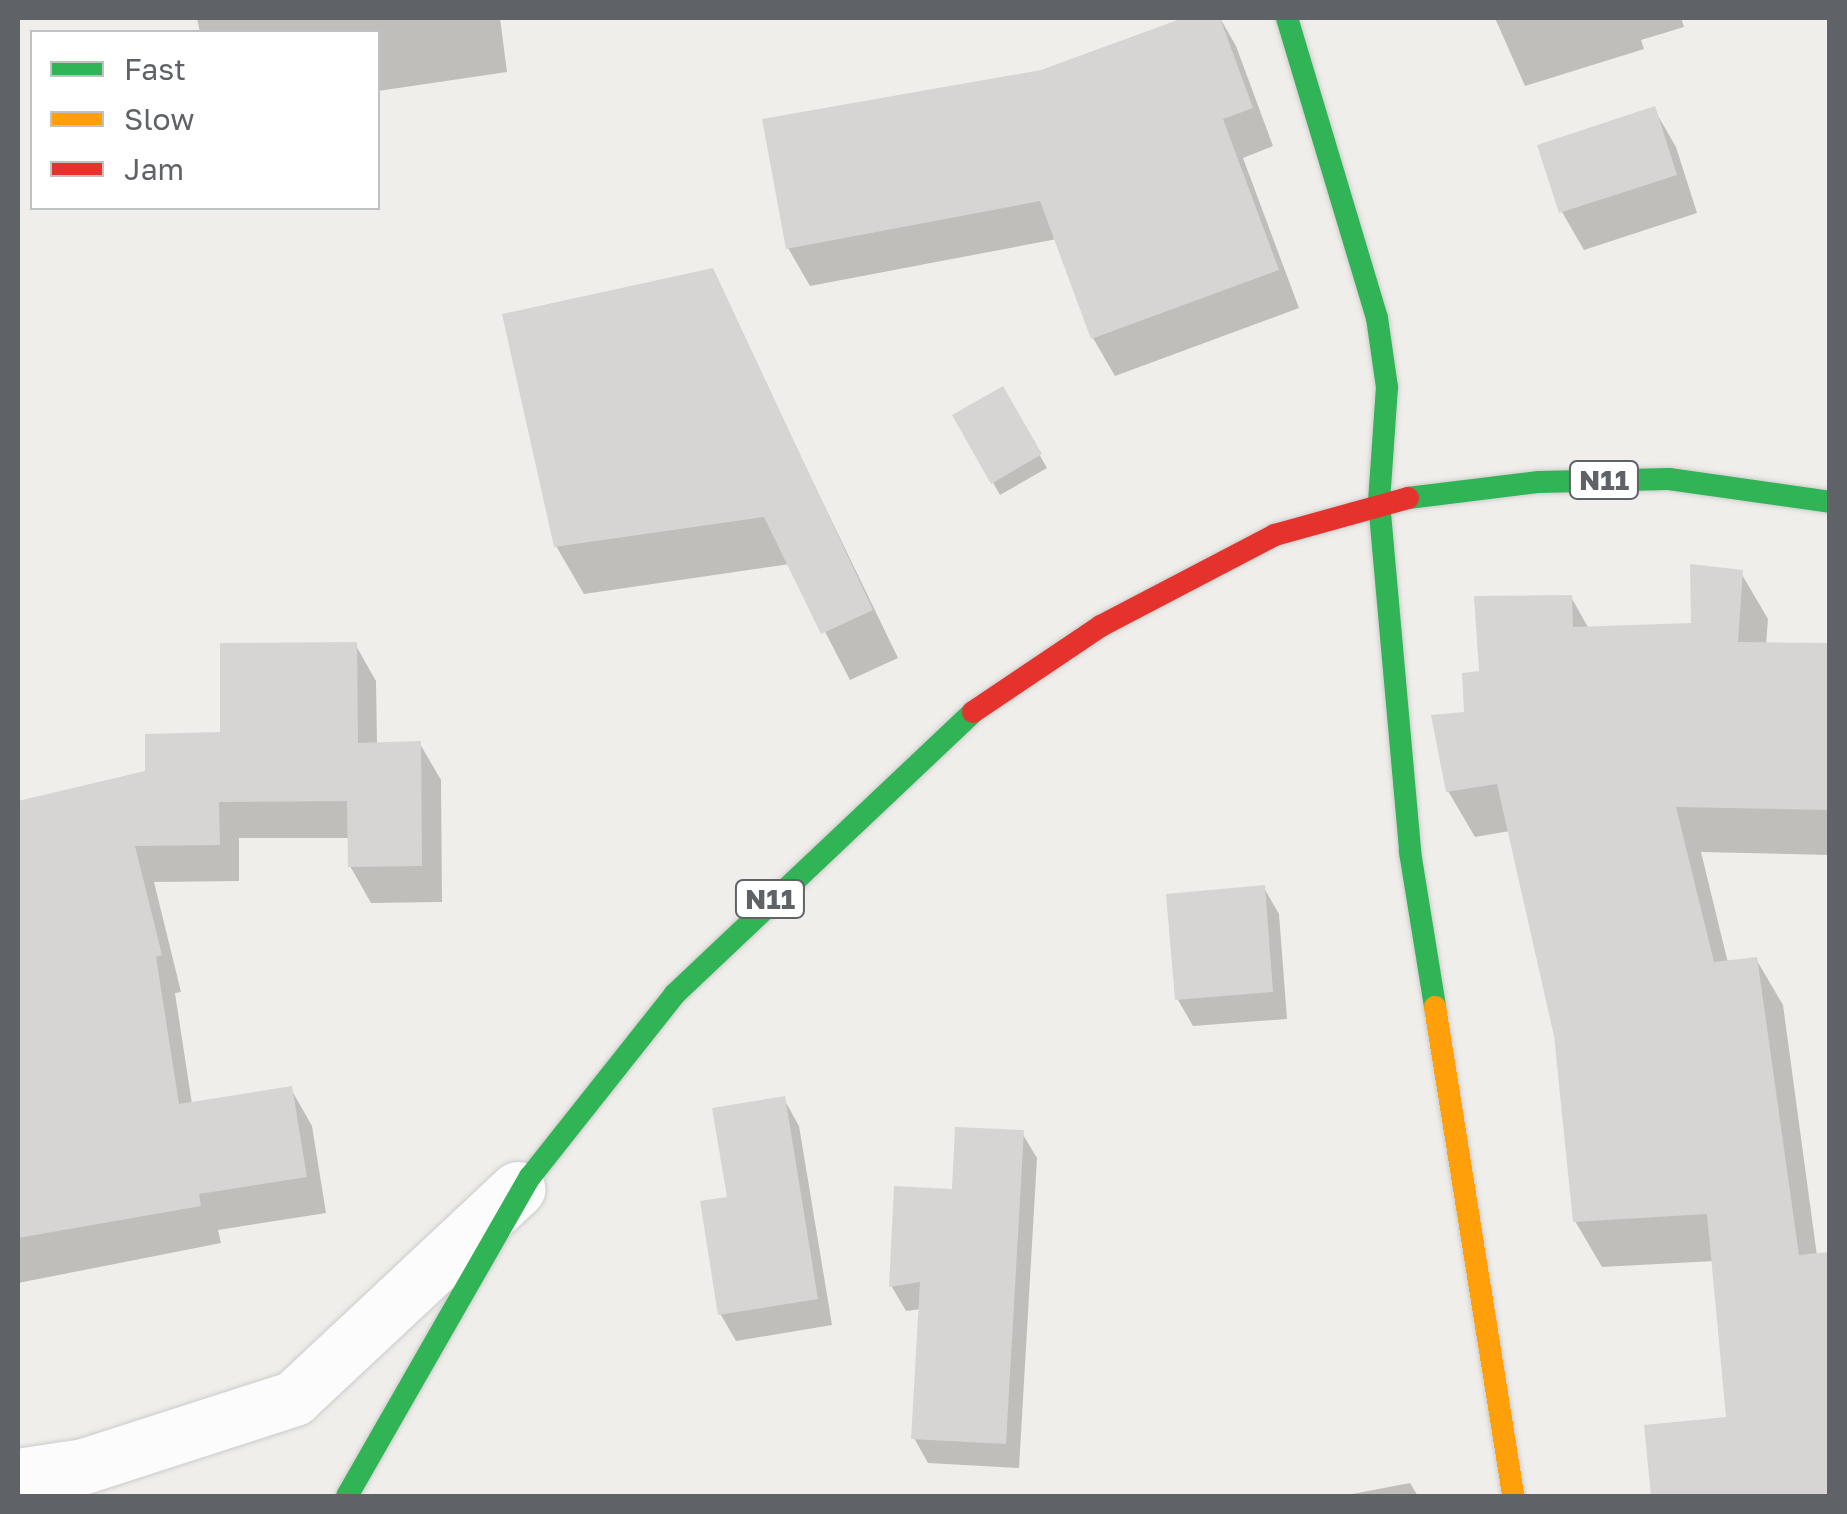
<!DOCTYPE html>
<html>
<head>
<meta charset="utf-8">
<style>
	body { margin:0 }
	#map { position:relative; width:1847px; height:1514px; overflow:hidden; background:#efeeea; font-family:"Golos Text",sans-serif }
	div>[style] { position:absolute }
	.shadow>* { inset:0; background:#0003 }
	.building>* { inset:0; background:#d6d5d3 }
	.roads { filter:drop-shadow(0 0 2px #cbcccc) drop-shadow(0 0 2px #cbcccc) }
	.street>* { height:55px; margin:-27.5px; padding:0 27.5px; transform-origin:27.5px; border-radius:27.5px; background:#fdfcfc }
	.fast>* { height:22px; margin:-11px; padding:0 11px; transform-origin:11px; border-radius:11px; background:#30b455 }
	.slow>* { height:22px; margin:-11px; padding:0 11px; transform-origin:11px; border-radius:11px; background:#ff9f0a }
	.jam>* { height:22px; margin:-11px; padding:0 11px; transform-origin:11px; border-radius:11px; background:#e5322d }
	span { translate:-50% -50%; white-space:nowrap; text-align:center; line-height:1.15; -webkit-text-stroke:8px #fff; paint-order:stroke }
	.shield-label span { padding:2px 8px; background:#fff; border:2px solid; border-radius:8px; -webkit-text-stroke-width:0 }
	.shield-label { font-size:28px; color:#5f6368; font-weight:700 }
	.frame { position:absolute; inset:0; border:20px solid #5f6368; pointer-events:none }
	.legend { position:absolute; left:30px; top:30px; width:350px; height:180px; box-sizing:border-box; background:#fff; border:2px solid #bfc1c3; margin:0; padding:12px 18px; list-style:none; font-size:30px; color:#5f6368 }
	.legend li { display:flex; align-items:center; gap:20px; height:50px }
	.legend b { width:50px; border:2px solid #bfc1c3 }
</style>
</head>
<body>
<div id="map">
	<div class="shadow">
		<i style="clip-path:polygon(197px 18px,500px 18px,507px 72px,378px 91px,378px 32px,200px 32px)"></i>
		<i style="clip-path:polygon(1190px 18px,1220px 18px,1236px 46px,1273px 146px,1243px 158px,1299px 308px,1115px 376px,1093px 338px,1057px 239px,810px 286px,788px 248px,1042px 72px)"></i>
		<i style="clip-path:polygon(1495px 18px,1681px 18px,1684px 27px,1641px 40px,1644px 49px,1525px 86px)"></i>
		<i style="clip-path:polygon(1654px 109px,1676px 147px,1697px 213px,1584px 250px,1562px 212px)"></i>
		<i style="clip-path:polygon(711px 271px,898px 658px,850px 680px,790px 564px,584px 594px,556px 546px)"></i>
		<i style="clip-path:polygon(1002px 389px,1047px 468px,1000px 495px,955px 416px)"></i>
		<i style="clip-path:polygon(1741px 573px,1768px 619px,1766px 645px,1830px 646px,1830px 855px,1701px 852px,1728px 963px,1756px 959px,1783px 1005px,1817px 1256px,1830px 1254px,1830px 1496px,1653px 1496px,1647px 1427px,1729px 1419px,1714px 1261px,1602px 1267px,1575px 1221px,1556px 1035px,1510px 831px,1475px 837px,1448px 791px,1481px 673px,1571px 597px,1589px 629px,1693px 626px)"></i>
		<i style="clip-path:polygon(355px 644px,376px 681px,377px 745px,420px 744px,441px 780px,442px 902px,371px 903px,350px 866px,350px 838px,239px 838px,239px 881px,154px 882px,181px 992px,175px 993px,192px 1104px,291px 1089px,312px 1126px,326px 1213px,218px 1230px,221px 1243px,18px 1283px,18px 1027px,44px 1027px,18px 915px,18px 804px,147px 773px,222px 735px)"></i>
		<i style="clip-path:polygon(1264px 888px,1279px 914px,1287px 1019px,1193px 1026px,1178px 1000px)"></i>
		<i style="clip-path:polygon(784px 1099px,799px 1126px,832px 1325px,736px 1341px,721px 1315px,730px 1199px)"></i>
		<i style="clip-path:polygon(1022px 1133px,1037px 1158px,1019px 1468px,928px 1463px,914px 1438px,921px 1309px,906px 1311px,892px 1287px,897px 1189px,954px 1192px)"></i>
		<i style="clip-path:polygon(1410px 1483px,1418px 1496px,1342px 1496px)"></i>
	</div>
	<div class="building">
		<i style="clip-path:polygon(1183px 18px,1220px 18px,1253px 108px,1223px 119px,1279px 270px,1091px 339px,1040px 201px,786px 249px,762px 119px,1041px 70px)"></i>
		<i style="clip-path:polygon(1655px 106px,1677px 175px,1559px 213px,1537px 145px)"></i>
		<i style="clip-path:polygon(713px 268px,873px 610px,821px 634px,764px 517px,554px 547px,502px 314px)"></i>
		<i style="clip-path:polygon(1003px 386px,1042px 454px,991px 484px,952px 415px)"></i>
		<i style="clip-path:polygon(1690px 564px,1743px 570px,1738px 642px,1830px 643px,1830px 810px,1676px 807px,1714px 962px,1757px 957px,1799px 1255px,1830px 1252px,1830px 1496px,1651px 1496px,1644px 1425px,1726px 1417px,1707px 1214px,1573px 1222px,1554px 1036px,1497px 784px,1446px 792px,1431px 715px,1464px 712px,1462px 673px,1479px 671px,1474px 596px,1572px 595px,1573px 627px,1691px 623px)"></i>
		<i style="clip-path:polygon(357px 642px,358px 743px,421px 741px,422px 866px,348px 867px,347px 801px,219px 802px,220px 845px,135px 846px,162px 955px,156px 957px,179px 1104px,292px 1086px,307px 1177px,199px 1194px,201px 1206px,18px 1238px,18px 801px,145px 771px,145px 734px,220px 732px,220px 643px)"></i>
		<i style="clip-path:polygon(1265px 885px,1273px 992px,1175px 1000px,1166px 894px)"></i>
		<i style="clip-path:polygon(785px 1096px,818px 1299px,718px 1315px,700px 1201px,727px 1197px,712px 1108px)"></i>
		<i style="clip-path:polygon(955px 1127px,1024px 1130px,1006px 1444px,911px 1439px,920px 1282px,889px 1287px,894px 1186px,952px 1189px)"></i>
	</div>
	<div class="roads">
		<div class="street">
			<i style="left:18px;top:1476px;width:67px;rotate:-8.6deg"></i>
			<i style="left:84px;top:1466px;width:221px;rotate:-17.9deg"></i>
			<i style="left:294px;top:1398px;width:306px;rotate:-43.1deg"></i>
		</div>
		<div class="fast">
			<i style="left:1287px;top:18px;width:313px;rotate:73.3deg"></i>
			<i style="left:1377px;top:318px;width:70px;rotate:81.8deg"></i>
			<i style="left:1387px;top:387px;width:115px;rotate:94deg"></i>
			<i style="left:1379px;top:502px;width:351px;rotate:84.9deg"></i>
			<i style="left:1410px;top:852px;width:157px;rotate:80.8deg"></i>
			<i style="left:1408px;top:498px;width:132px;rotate:-7deg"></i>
			<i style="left:1539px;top:482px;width:130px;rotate:-1.3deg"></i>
			<i style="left:1669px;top:479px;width:163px;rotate:8.1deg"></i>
			<i style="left:347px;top:1496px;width:368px;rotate:-60.2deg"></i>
			<i style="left:530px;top:1177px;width:233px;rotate:-51.6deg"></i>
			<i style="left:675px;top:994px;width:410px;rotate:-43.4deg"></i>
		</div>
		<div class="slow">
			<i style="left:1435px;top:1007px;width:495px;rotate:80.9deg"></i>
		</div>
		<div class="jam">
			<i style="left:973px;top:712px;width:154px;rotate:-33.9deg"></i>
			<i style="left:1101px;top:626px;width:196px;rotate:-27.6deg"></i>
			<i style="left:1275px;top:535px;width:138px;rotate:-15.5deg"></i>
		</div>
	</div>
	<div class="shield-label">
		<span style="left:1604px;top:480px">N11</span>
		<span style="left:770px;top:899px">N11</span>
	</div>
	<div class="frame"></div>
	<ul class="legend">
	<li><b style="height:12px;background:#30b455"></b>Fast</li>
	<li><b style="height:12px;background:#ff9f0a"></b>Slow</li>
	<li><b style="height:12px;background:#e5322d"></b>Jam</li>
	</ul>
</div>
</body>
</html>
